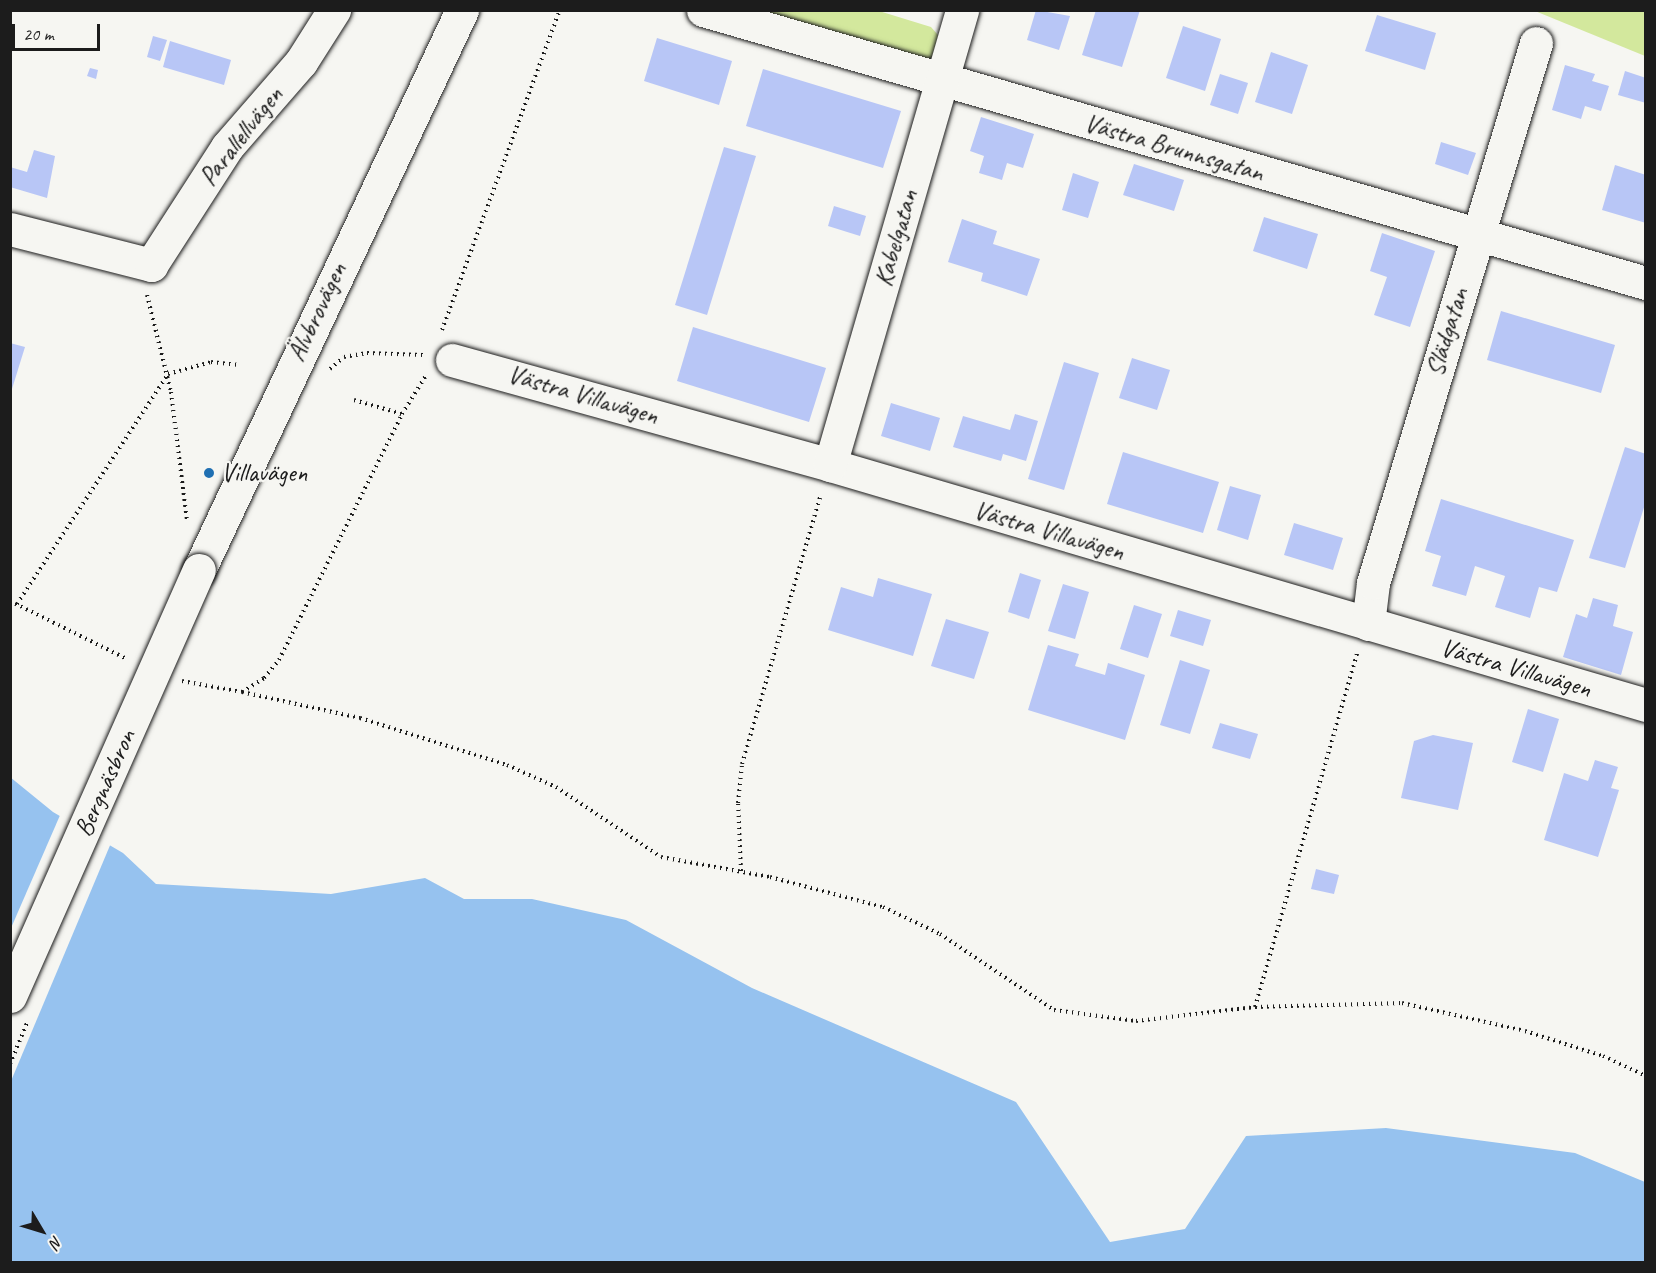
<!DOCTYPE html>
<html>
<head>
<meta charset="utf-8">
<style>
	body { margin:0 }
	#map { position:relative; width:1656px; height:1273px; overflow:hidden; background:#f6f6f2; font-family:Caveat,sans-serif }
	div>[style] { position:absolute }
	.green>* { inset:0; background:#d3e89d }
	.water>* { inset:0; background:#96c2ef }
	.pier>* { inset:0; background:#f6f6f2 }
	.building>* { inset:0; background:#b8c6f6 }
	.path>* { height:4px; margin-top:-2px; transform-origin:0; background:repeating-linear-gradient(90deg,#1c1c1c 0 1.5px,transparent 0 6px) }
	.roads { filter:drop-shadow(0 0 2px #1c1c1c) drop-shadow(0 0 2px #1c1c1c) }
	.minor>* { height:33px; margin:-16.5px; padding:0 16.5px; transform-origin:16.5px; border-radius:16.5px; background:#f6f6f2 }
	.secondary>* { height:33px; margin:-16.5px; padding:0 16.5px; transform-origin:16.5px; border-radius:16.5px; background:#f6f6f2 }
	.path-bridge>* { height:4px; margin-top:-2px; transform-origin:0; background:repeating-linear-gradient(90deg,#1c1c1c 0 1.5px,transparent 0 6px) }
	.bridges { filter:drop-shadow(0 0 2px #1c1c1c) drop-shadow(0 0 2px #1c1c1c) }
	.secondary-bridge>* { height:33px; margin:-16.5px; padding:0 16.5px; transform-origin:16.5px; border-radius:16.5px; background:#f6f6f2 }
	.dots>* { width:16px; height:16px; translate:-50% -50%; box-sizing:border-box; border:3px solid #f6f6f2; border-radius:50% }
	span { translate:-50% -50%; white-space:nowrap; text-align:center; line-height:1.15; -webkit-text-stroke:4.5px #f6f6f2; paint-order:stroke }
	.street-label { font-size:26px; color:#1c1c1c }
	.poi-label { font-size:26px; color:#1c1c1c }
	.left { translate:0 -50%; text-align:left }
	.frame { position:absolute; inset:0; border:12px solid #1c1c1c; pointer-events:none }
	.north { position:absolute; left:12px; top:1201px; width:60px; height:60px; -webkit-text-stroke:4px #f6f6f2; paint-order:stroke; rotate:128deg; font-size:16px; font-weight:700; line-height:24px; text-align:center; color:#1c1c1c }
	.north::after { content:''; display:block; margin:auto; width:21px; height:27px; background:#1c1c1c; clip-path:polygon(50% 0,100% 100%,50% 72%,0 100%) }
	.scale { position:absolute; left:12px; top:24px; width:88px; height:27px; box-sizing:border-box; border:3px solid #1c1c1c; border-top:0; padding-left:8px; font-size:18px; line-height:21px; white-space:nowrap; color:#1c1c1c; -webkit-text-stroke:4px #f6f6f2; paint-order:stroke }
</style>
</head>
<body>
<div id="map">
	<div class="green">
		<i style="clip-path:polygon(737px 11px,879px 11px,931px 27px,938px 35px,932px 57px,925px 64px)"></i>
		<i style="clip-path:polygon(1535px 11px,1645px 11px,1645px 56px)"></i>
	</div>
	<div class="water">
		<i style="clip-path:polygon(10px 777px,53px 812px,123px 853px,156px 884px,331px 894px,425px 878px,464px 899px,532px 899px,626px 920px,752px 988px,1016px 1102px,1110px 1242px,1185px 1229px,1246px 1136px,1386px 1128px,1575px 1153px,1645px 1182px,1645px 1262px,11px 1262px)"></i>
	</div>
	<div class="pier">
		<i style="clip-path:polygon(61px 813px,111px 843px,11px 1081px,11px 928px)"></i>
	</div>
	<div class="building">
		<i style="clip-path:polygon(1036px 10px,1070px 16px,1059px 50px,1027px 40px)"></i>
		<i style="clip-path:polygon(1096px 10px,1140px 10px,1122px 67px,1082px 55px)"></i>
		<i style="clip-path:polygon(1377px 15px,1436px 33px,1425px 70px,1365px 51px)"></i>
		<i style="clip-path:polygon(1183px 26px,1221px 39px,1205px 91px,1166px 78px)"></i>
		<i style="clip-path:polygon(153px 36px,167px 40px,160px 61px,147px 57px)"></i>
		<i style="clip-path:polygon(657px 38px,732px 61px,719px 105px,644px 81px)"></i>
		<i style="clip-path:polygon(170px 41px,231px 60px,224px 85px,163px 67px)"></i>
		<i style="clip-path:polygon(1271px 52px,1308px 65px,1292px 114px,1255px 102px)"></i>
		<i style="clip-path:polygon(1565px 65px,1595px 74px,1592px 81px,1609px 86px,1601px 111px,1585px 106px,1581px 119px,1552px 110px)"></i>
		<i style="clip-path:polygon(90px 68px,98px 70px,96px 79px,87px 76px)"></i>
		<i style="clip-path:polygon(763px 69px,901px 111px,883px 168px,746px 126px)"></i>
		<i style="clip-path:polygon(1625px 71px,1646px 78px,1646px 103px,1618px 95px)"></i>
		<i style="clip-path:polygon(1220px 74px,1248px 83px,1238px 114px,1210px 105px)"></i>
		<i style="clip-path:polygon(981px 117px,1034px 134px,1023px 168px,1007px 163px,1002px 180px,979px 173px,984px 156px,970px 151px)"></i>
		<i style="clip-path:polygon(1441px 142px,1476px 153px,1468px 175px,1435px 164px)"></i>
		<i style="clip-path:polygon(724px 147px,756px 156px,707px 315px,675px 305px)"></i>
		<i style="clip-path:polygon(34px 150px,55px 156px,47px 198px,10px 187px,10px 167px,27px 172px)"></i>
		<i style="clip-path:polygon(1134px 164px,1184px 180px,1174px 211px,1123px 195px)"></i>
		<i style="clip-path:polygon(1615px 165px,1646px 175px,1646px 223px,1602px 210px)"></i>
		<i style="clip-path:polygon(1073px 173px,1099px 182px,1088px 218px,1062px 210px)"></i>
		<i style="clip-path:polygon(834px 206px,866px 216px,860px 236px,828px 226px)"></i>
		<i style="clip-path:polygon(1264px 217px,1318px 234px,1307px 269px,1253px 251px)"></i>
		<i style="clip-path:polygon(962px 219px,997px 231px,993px 244px,1040px 259px,1027px 296px,981px 281px,983px 273px,948px 262px)"></i>
		<i style="clip-path:polygon(1382px 233px,1435px 251px,1410px 327px,1374px 315px,1387px 277px,1370px 271px)"></i>
		<i style="clip-path:polygon(1501px 311px,1615px 345px,1601px 393px,1487px 360px)"></i>
		<i style="clip-path:polygon(693px 327px,826px 368px,809px 422px,677px 381px)"></i>
		<i style="clip-path:polygon(10px 343px,25px 347px,11px 392px,10px 392px)"></i>
		<i style="clip-path:polygon(1132px 358px,1170px 370px,1157px 410px,1119px 398px)"></i>
		<i style="clip-path:polygon(1064px 362px,1099px 373px,1064px 490px,1028px 479px)"></i>
		<i style="clip-path:polygon(891px 403px,940px 418px,930px 451px,881px 436px)"></i>
		<i style="clip-path:polygon(1015px 414px,1038px 421px,1026px 461px,1003px 454px,1001px 461px,953px 447px,963px 416px,1010px 430px)"></i>
		<i style="clip-path:polygon(1625px 447px,1646px 454px,1646px 501px,1625px 568px,1589px 558px)"></i>
		<i style="clip-path:polygon(1123px 452px,1219px 482px,1203px 533px,1107px 504px)"></i>
		<i style="clip-path:polygon(1230px 486px,1261px 495px,1248px 540px,1217px 530px)"></i>
		<i style="clip-path:polygon(1441px 499px,1574px 540px,1557px 592px,1539px 587px,1530px 618px,1495px 607px,1505px 576px,1475px 566px,1466px 596px,1432px 586px,1441px 556px,1425px 551px)"></i>
		<i style="clip-path:polygon(1294px 523px,1343px 538px,1333px 570px,1284px 555px)"></i>
		<i style="clip-path:polygon(1020px 573px,1041px 580px,1029px 619px,1008px 612px)"></i>
		<i style="clip-path:polygon(878px 578px,932px 594px,913px 656px,828px 630px,841px 587px,873px 597px)"></i>
		<i style="clip-path:polygon(1063px 584px,1089px 592px,1075px 639px,1048px 631px)"></i>
		<i style="clip-path:polygon(1593px 598px,1618px 605px,1613px 626px,1633px 632px,1621px 675px,1563px 657px,1576px 614px,1587px 618px)"></i>
		<i style="clip-path:polygon(1134px 605px,1162px 614px,1148px 658px,1120px 649px)"></i>
		<i style="clip-path:polygon(1178px 610px,1211px 620px,1203px 646px,1170px 636px)"></i>
		<i style="clip-path:polygon(946px 619px,989px 632px,974px 679px,931px 666px)"></i>
		<i style="clip-path:polygon(1048px 645px,1079px 654px,1075px 666px,1105px 675px,1108px 663px,1145px 675px,1125px 740px,1028px 710px)"></i>
		<i style="clip-path:polygon(1180px 660px,1210px 670px,1190px 734px,1160px 725px)"></i>
		<i style="clip-path:polygon(1528px 709px,1559px 719px,1543px 772px,1512px 762px)"></i>
		<i style="clip-path:polygon(1220px 723px,1258px 734px,1250px 759px,1212px 748px)"></i>
		<i style="clip-path:polygon(1433px 735px,1473px 743px,1458px 810px,1401px 798px,1414px 741px)"></i>
		<i style="clip-path:polygon(1595px 760px,1618px 767px,1611px 788px,1619px 790px,1598px 857px,1544px 840px,1564px 773px,1588px 781px)"></i>
		<i style="clip-path:polygon(1316px 869px,1339px 875px,1334px 894px,1311px 889px)"></i>
	</div>
	<div class="path">
		<i style="left:147px;top:295px;width:100px;rotate:76.1deg"></i>
		<i style="left:171px;top:392px;width:130px;rotate:82.9deg"></i>
		<i style="left:442px;top:330px;width:341px;rotate:-69.8deg"></i>
		<i style="left:330px;top:369px;width:18px;rotate:-41deg"></i>
		<i style="left:344px;top:357px;width:23px;rotate:-10deg"></i>
		<i style="left:367px;top:353px;width:56px;rotate:2deg"></i>
		<i style="left:354px;top:400px;width:50px;rotate:16.3deg"></i>
		<i style="left:402px;top:414px;width:44px;rotate:-58.1deg"></i>
		<i style="left:10px;top:601px;width:128px;rotate:26.4deg"></i>
		<i style="left:17px;top:604px;width:275px;rotate:-56.7deg"></i>
		<i style="left:168px;top:374px;width:45px;rotate:-15.6deg"></i>
		<i style="left:211px;top:362px;width:28px;rotate:6deg"></i>
		<i style="left:182px;top:681px;width:61px;rotate:10.4deg"></i>
		<i style="left:242px;top:692px;width:26px;rotate:-32deg"></i>
		<i style="left:264px;top:678px;width:23px;rotate:-50deg"></i>
		<i style="left:279px;top:660px;width:275px;rotate:-63.4deg"></i>
		<i style="left:242px;top:692px;width:121px;rotate:12.4deg"></i>
		<i style="left:360px;top:718px;width:154px;rotate:17.7deg"></i>
		<i style="left:507px;top:765px;width:54px;rotate:24.2deg"></i>
		<i style="left:556px;top:787px;width:126px;rotate:33.7deg"></i>
		<i style="left:661px;top:857px;width:111px;rotate:10.4deg"></i>
		<i style="left:770px;top:877px;width:117px;rotate:14.9deg"></i>
		<i style="left:883px;top:907px;width:63px;rotate:25.3deg"></i>
		<i style="left:940px;top:934px;width:137px;rotate:33.7deg"></i>
		<i style="left:1054px;top:1010px;width:83px;rotate:7.6deg"></i>
		<i style="left:1136px;top:1021px;width:120px;rotate:-6.7deg"></i>
		<i style="left:1255px;top:1007px;width:147px;rotate:-1.6deg"></i>
		<i style="left:1402px;top:1003px;width:126px;rotate:12.8deg"></i>
		<i style="left:1525px;top:1031px;width:82px;rotate:17.8deg"></i>
		<i style="left:1603px;top:1056px;width:47px;rotate:24.9deg"></i>
		<i style="left:741px;top:871px;width:68px;rotate:-92.5deg"></i>
		<i style="left:738px;top:803px;width:39px;rotate:-84deg"></i>
		<i style="left:742px;top:764px;width:281px;rotate:-73.7deg"></i>
		<i style="left:1255px;top:1007px;width:368px;rotate:-73.9deg"></i>
	</div>
	<div class="roads">
		<div class="minor">
			<i style="left:703px;top:10px;width:982px;rotate:16.15deg"></i>
			<i style="left:10px;top:229px;width:146px;rotate:14.3deg"></i>
			<i style="left:151px;top:265px;width:140px;rotate:-57.2deg"></i>
			<i style="left:227px;top:147px;width:113px;rotate:-49deg"></i>
			<i style="left:301px;top:62px;width:62px;rotate:-57.6deg"></i>
			<i style="left:452px;top:360px;width:392px;rotate:15.5deg"></i>
			<i style="left:830px;top:465px;width:851px;rotate:16.39deg"></i>
			<i style="left:830px;top:465px;width:474px;rotate:-73.8deg"></i>
			<i style="left:1368px;top:624px;width:41px;rotate:-83deg"></i>
			<i style="left:1373px;top:583px;width:564px;rotate:-73.2deg"></i>
		</div>
		<div class="secondary">
			<i style="left:199px;top:570px;width:619px;rotate:-64.84deg"></i>
		</div>
	</div>
	<div class="path-bridge">
		<i style="left:10px;top:1064px;width:44px;rotate:-67.5deg"></i>
	</div>
	<div class="bridges">
		<div class="secondary-bridge">
			<i style="left:10px;top:996px;width:466px;rotate:-66.1deg"></i>
		</div>
	</div>
	<div class="dots">
		<i style="left:209px;top:473px;background:#1f6fb2"></i>
	</div>
	<div class="street-label">
		<span style="left:241px;top:136px;rotate:-52deg">Parallellvägen</span>
		<span style="left:1174px;top:148px;rotate:16deg">Västra Brunnsgatan</span>
		<span style="left:896px;top:238px;rotate:-74deg">Kabelgatan</span>
		<span style="left:317px;top:312px;rotate:-65deg">Älvbrovägen</span>
		<span style="left:1447px;top:332px;rotate:-73deg">Slädgatan</span>
		<span style="left:583px;top:395px;rotate:16deg">Västra Villavägen</span>
		<span style="left:1049px;top:531px;rotate:16deg">Västra Villavägen</span>
		<span style="left:1516px;top:668px;rotate:16deg">Västra Villavägen</span>
		<span style="left:105px;top:783px;rotate:-66deg">Bergnäsbron</span>
	</div>
	<div class="poi-label">
		<span class="left" style="left:221px;top:473px">Villavägen</span>
	</div>
	<div class="frame"></div>
	<div class="north">N</div>
	<div class="scale">20 m</div>
</div>
</body>
</html>
